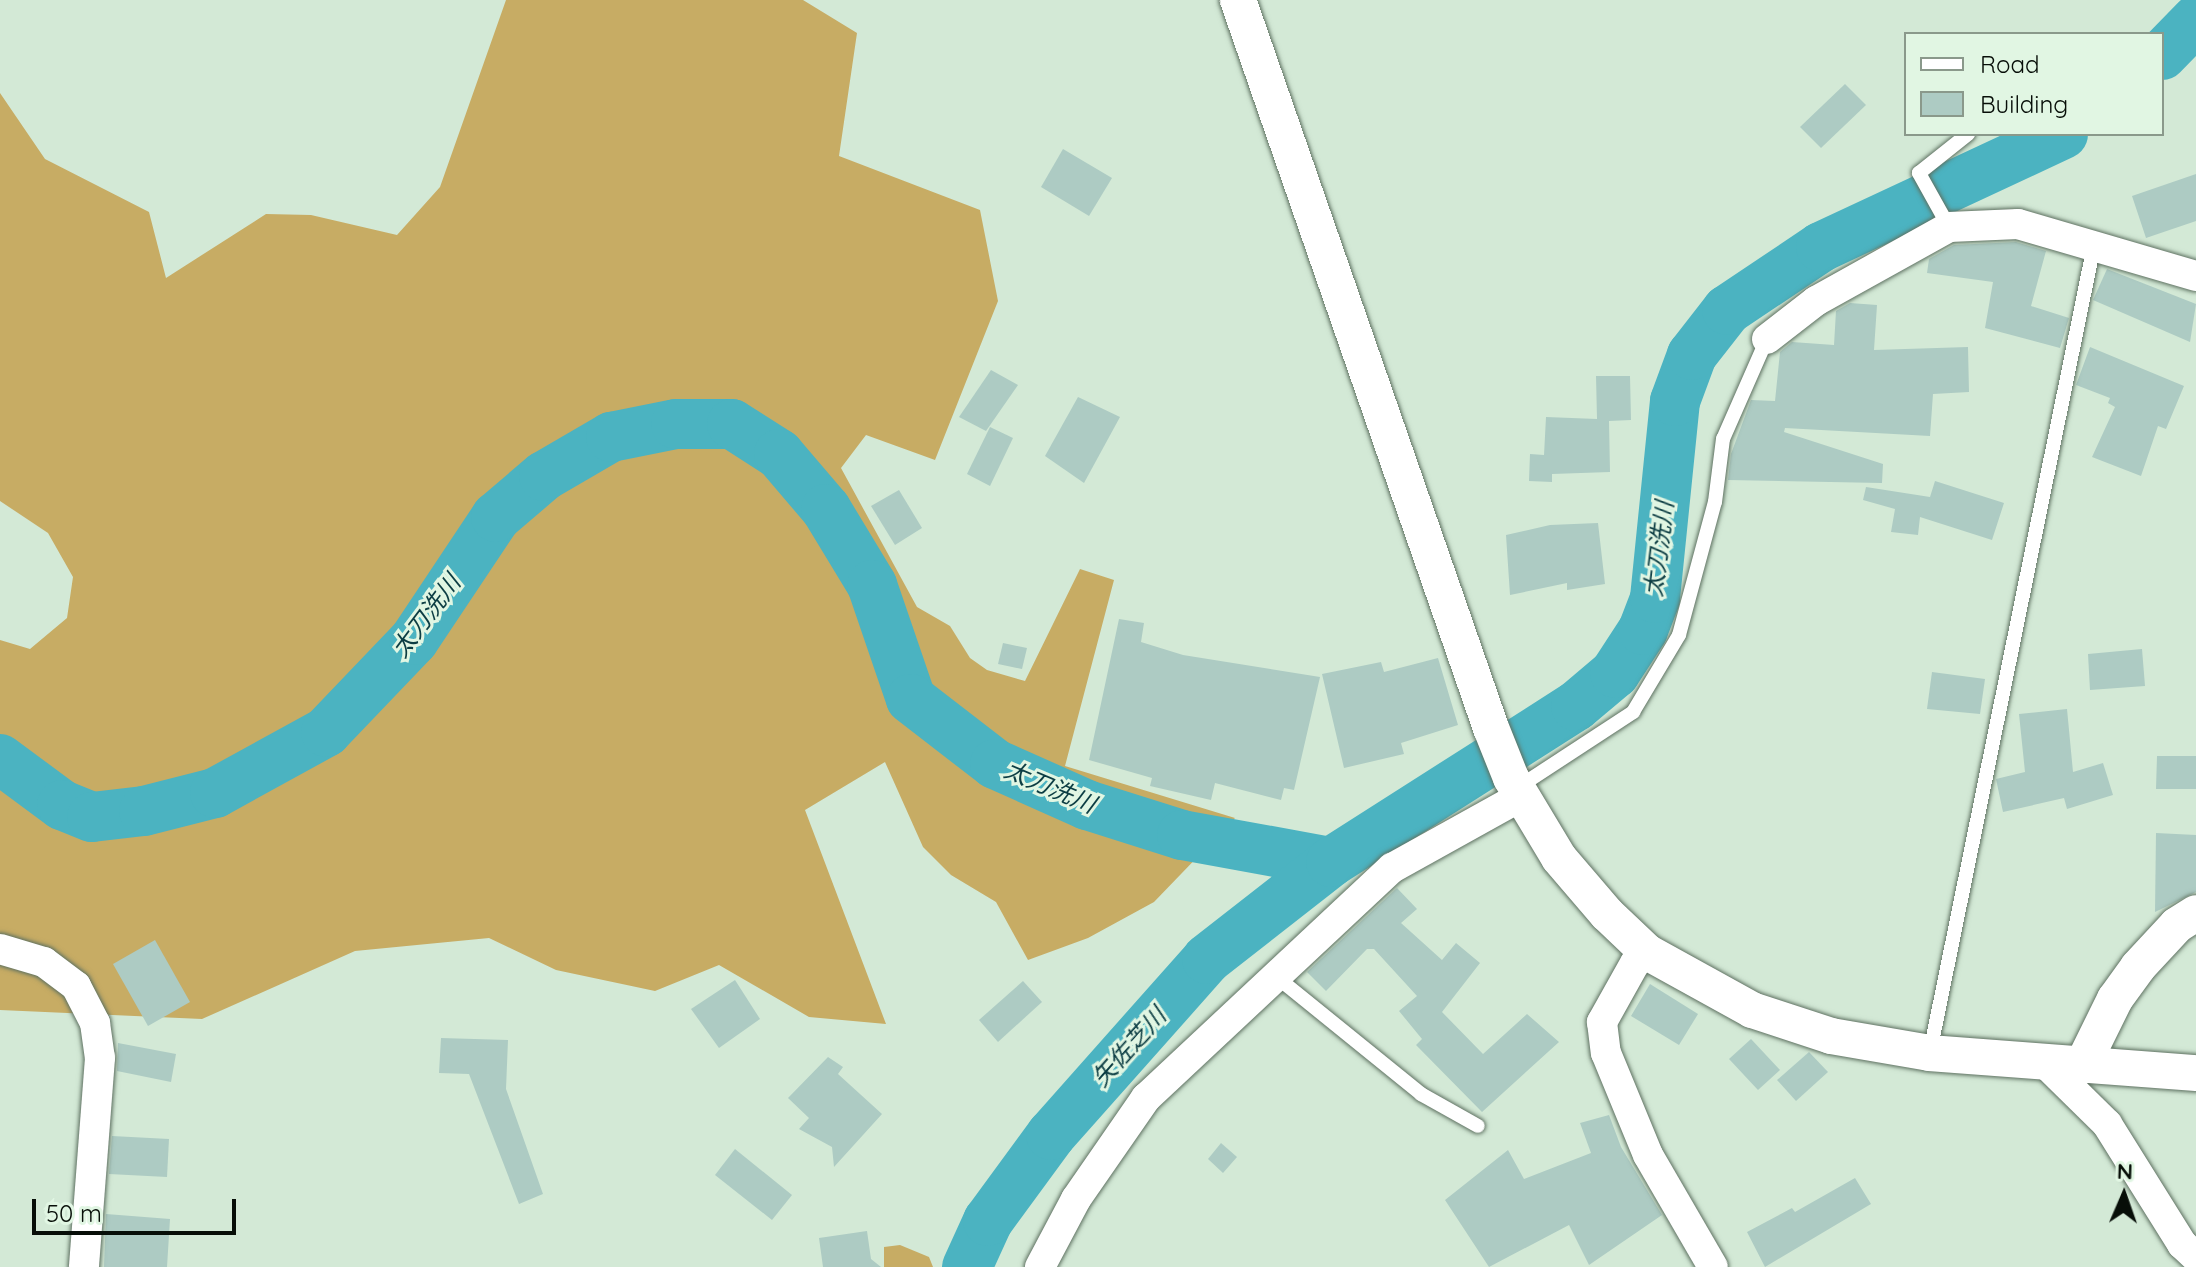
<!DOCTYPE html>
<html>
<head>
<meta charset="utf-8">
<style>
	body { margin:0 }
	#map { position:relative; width:2196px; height:1267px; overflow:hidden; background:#d3e9d6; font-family:Quicksand,"Noto Sans JP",sans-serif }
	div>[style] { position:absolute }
	.forest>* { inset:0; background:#c7ac64 }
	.river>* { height:50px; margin:-25px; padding:0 25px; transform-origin:25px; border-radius:25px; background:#4bb3c1 }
	.building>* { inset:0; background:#adcbc3 }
	.roads { filter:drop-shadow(0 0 2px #5e7161) drop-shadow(0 0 2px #5e7161) }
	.service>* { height:14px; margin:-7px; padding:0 7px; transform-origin:7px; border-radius:7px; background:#fff }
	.minor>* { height:30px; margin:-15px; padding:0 15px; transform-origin:15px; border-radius:15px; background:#fff }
	.tertiary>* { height:36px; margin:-18px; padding:0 18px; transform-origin:18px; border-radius:18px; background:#fff }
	span { translate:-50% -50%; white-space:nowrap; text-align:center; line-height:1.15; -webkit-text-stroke:6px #e1f6e3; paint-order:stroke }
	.water-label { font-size:24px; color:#0c3d43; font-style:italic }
	.legend { position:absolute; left:1904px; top:32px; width:260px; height:104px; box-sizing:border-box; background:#e1f6e3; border:2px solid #8a998b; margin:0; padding:10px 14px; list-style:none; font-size:24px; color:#070e08 }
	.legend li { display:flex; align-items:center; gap:16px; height:40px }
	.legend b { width:40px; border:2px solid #8a998b }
	.north { position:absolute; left:2084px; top:1155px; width:80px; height:80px; -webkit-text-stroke:6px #e1f6e3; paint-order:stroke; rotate:2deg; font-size:22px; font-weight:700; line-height:32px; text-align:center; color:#070e08 }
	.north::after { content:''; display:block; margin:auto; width:28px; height:36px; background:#070e08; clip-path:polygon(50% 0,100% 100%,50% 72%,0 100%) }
	.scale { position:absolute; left:32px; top:1199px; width:204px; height:36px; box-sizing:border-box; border:4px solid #070e08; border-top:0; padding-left:10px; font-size:24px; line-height:28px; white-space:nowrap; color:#070e08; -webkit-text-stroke:6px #e1f6e3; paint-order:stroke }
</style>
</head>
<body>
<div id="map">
	<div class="forest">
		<i style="clip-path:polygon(506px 0,803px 0,857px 33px,839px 156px,980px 210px,998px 301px,935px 460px,866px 435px,841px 468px,917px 607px,950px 626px,970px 658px,987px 670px,1025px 681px,1080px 569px,1114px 580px,1065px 766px,1235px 818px,1154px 902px,1088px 938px,1028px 960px,996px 902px,951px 875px,923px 847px,885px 762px,805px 810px,886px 1024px,809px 1017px,719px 965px,655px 991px,556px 970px,489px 938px,355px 951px,202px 1019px,0 1010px,0 640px,30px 649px,67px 618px,73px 577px,48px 533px,0 501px,0 93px,45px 159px,149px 212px,166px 278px,266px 214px,311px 215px,397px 235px,440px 187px)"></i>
		<i style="clip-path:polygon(900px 1245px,929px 1257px,933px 1267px,884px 1267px,884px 1247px)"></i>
	</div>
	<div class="river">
		<i style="left:2162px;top:55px;width:49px;rotate:-45.8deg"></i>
		<i style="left:0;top:759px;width:77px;rotate:36.6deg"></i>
		<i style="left:62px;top:805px;width:32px;rotate:22deg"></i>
		<i style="left:92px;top:817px;width:52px;rotate:-6.6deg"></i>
		<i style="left:144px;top:811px;width:73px;rotate:-14.2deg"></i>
		<i style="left:215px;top:793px;width:127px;rotate:-28.8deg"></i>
		<i style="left:326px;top:732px;width:127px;rotate:-46.3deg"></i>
		<i style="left:414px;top:640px;width:148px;rotate:-56.3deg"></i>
		<i style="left:496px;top:517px;width:63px;rotate:-40.5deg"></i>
		<i style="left:544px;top:476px;width:78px;rotate:-30.2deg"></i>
		<i style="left:611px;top:437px;width:66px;rotate:-11.3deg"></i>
		<i style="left:676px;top:424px;width:56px"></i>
		<i style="left:732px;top:424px;width:56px;rotate:32.6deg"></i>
		<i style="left:779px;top:454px;width:72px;rotate:49.5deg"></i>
		<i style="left:826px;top:509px;width:89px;rotate:58.8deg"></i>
		<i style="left:872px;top:585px;width:120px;rotate:71.1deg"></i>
		<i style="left:911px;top:699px;width:106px;rotate:37.7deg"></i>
		<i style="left:995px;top:764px;width:101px;rotate:24deg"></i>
		<i style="left:1087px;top:805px;width:100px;rotate:17.5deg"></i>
		<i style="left:1182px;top:835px;width:151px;rotate:10.3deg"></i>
		<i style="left:967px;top:1267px;width:51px;rotate:-65.5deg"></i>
		<i style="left:988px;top:1221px;width:107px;rotate:-53.8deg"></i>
		<i style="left:1051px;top:1135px;width:235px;rotate:-48.4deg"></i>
		<i style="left:1207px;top:959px;width:157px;rotate:-38deg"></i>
		<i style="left:1331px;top:862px;width:290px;rotate:-32.5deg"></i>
		<i style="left:1576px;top:706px;width:51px;rotate:-40.2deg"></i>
		<i style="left:1615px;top:673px;width:51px;rotate:-56.9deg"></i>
		<i style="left:1643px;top:630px;width:34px;rotate:-69deg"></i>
		<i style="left:1655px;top:598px;width:198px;rotate:-84.2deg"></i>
		<i style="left:1675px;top:401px;width:49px;rotate:-69.7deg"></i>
		<i style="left:1692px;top:355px;width:57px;rotate:-52.1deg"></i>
		<i style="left:1727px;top:310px;width:113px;rotate:-33.8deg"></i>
		<i style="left:1821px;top:247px;width:267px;rotate:-25deg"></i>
	</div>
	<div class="building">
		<i style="clip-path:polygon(1845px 84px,1866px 105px,1821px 148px,1800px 127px)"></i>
		<i style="clip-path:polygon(1063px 149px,1112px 178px,1089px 216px,1041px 187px)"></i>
		<i style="clip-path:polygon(2196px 174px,2196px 221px,2146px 238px,2132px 196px)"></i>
		<i style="clip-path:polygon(2016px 242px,2046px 251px,2031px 306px,2069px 318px,2060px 348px,1985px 328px,1993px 282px,1927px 273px,1929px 259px,1954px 245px)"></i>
		<i style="clip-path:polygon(2107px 269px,2196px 304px,2190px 342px,2093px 300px)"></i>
		<i style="clip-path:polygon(1850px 303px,1877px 305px,1874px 350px,1968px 347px,1969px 392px,1933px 394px,1930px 436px,1785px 428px,1784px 432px,1883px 464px,1882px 483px,1728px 480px,1731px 454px,1751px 400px,1775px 401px,1780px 352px,1792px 342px,1834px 345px,1836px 311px)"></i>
		<i style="clip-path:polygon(2090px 347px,2184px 386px,2166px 429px,2158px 426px,2141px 476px,2092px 457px,2115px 407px,2108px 403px,2110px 398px,2076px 385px)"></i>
		<i style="clip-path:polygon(991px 370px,1018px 385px,986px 431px,959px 417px)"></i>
		<i style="clip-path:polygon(1596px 376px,1630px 376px,1631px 420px,1609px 421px,1610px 472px,1552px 474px,1552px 482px,1529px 481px,1530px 454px,1544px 455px,1546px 417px,1597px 419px)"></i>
		<i style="clip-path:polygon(1078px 397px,1120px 417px,1084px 483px,1045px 456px)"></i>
		<i style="clip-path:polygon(990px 427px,1013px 438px,990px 486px,967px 474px)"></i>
		<i style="clip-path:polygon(1935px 481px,2004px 503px,1992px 540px,1920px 517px,1918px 535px,1891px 532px,1895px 509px,1863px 500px,1866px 487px,1930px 497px)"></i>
		<i style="clip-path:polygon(899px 490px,922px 528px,895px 545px,871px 506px)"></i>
		<i style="clip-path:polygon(1598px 523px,1605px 584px,1567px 590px,1567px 583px,1510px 595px,1506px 535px,1550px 525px)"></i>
		<i style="clip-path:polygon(1119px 619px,1144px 623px,1141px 642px,1183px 655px,1320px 677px,1294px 790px,1284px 788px,1281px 800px,1215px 783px,1211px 800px,1150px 786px,1152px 778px,1089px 760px)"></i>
		<i style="clip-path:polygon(1003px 643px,1027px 648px,1022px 669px,998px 664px)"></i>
		<i style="clip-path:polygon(2142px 649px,2145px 686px,2090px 690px,2088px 654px)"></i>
		<i style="clip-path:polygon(1438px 658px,1458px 725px,1401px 743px,1404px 754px,1344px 768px,1322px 674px,1381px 662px,1384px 672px)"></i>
		<i style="clip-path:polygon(1932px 672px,1985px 679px,1980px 714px,1927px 709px)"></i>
		<i style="clip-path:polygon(2067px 709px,2073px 772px,2103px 763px,2113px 795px,2067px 809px,2064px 798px,2003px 812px,1996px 779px,2025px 772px,2019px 714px)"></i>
		<i style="clip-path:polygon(2157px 756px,2196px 756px,2196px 789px,2156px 789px)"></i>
		<i style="clip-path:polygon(2156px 833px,2196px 835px,2196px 892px,2155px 912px)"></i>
		<i style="clip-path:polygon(1397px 888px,1417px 909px,1401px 923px,1442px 960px,1456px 943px,1480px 963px,1442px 1012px,1483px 1054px,1527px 1014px,1559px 1042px,1482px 1112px,1416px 1045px,1422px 1039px,1399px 1011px,1417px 996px,1374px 949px,1367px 949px,1326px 991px,1307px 972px)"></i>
		<i style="clip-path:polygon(155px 940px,190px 1002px,148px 1026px,113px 964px)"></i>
		<i style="clip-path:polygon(735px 980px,760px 1019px,719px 1048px,691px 1009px)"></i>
		<i style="clip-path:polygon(1023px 981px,1042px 1002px,998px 1042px,979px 1020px)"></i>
		<i style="clip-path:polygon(1650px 984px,1698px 1014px,1679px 1045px,1631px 1016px)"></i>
		<i style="clip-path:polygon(441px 1038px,508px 1040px,506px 1089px,543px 1194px,519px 1204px,469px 1074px,439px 1073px)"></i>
		<i style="clip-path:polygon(1751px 1039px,1780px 1070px,1758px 1090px,1729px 1059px)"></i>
		<i style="clip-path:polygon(118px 1043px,176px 1054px,171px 1082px,117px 1071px)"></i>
		<i style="clip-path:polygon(1809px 1052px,1828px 1072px,1796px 1101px,1777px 1080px)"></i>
		<i style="clip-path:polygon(828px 1057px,843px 1067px,838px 1074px,882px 1114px,834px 1167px,832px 1147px,799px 1129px,809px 1118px,788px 1098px)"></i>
		<i style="clip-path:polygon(1609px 1115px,1621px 1147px,1662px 1215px,1589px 1265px,1569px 1225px,1489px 1267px,1445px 1200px,1508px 1150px,1524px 1179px,1591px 1153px,1580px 1123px)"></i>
		<i style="clip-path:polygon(112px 1136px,169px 1139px,167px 1177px,109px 1174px)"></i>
		<i style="clip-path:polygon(1221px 1143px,1237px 1157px,1223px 1173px,1208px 1159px)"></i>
		<i style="clip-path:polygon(735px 1149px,792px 1195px,772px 1220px,715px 1175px)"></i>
		<i style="clip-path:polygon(1855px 1178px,1871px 1204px,1765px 1267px,1747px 1232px,1792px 1208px,1795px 1212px)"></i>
		<i style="clip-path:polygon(106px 1214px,170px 1219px,167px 1267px,104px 1267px)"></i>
		<i style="clip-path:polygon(867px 1231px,871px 1259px,881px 1267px,823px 1267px,819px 1238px)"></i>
	</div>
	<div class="roads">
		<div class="service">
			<i style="left:1949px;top:227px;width:62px;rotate:-119.1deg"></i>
			<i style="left:1919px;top:173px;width:63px;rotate:-38.5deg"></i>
			<i style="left:1517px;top:788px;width:139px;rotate:-33.2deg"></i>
			<i style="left:1633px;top:712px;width:90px;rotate:-59.1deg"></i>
			<i style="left:1679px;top:635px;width:138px;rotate:-74.9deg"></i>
			<i style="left:1715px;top:502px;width:64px;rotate:-82.8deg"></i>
			<i style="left:1723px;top:439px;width:109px;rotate:-66.3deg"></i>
			<i style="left:1273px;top:974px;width:191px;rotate:39deg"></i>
			<i style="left:1421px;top:1094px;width:65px;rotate:29.3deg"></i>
			<i style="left:1930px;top:1052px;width:823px;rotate:-78.51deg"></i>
		</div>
		<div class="minor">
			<i style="left:1767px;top:339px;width:62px;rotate:-37.8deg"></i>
			<i style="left:1816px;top:301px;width:152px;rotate:-29.1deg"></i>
			<i style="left:1949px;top:227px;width:69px;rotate:-2.5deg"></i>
			<i style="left:2018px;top:224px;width:185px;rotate:16.3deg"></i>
			<i style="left:0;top:949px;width:46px;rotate:16.5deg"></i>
			<i style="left:44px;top:962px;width:40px;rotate:37deg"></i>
			<i style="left:76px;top:986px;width:42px;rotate:62.8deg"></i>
			<i style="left:95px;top:1023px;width:35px;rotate:82deg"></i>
			<i style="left:100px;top:1058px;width:210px;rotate:94.4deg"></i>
			<i style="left:1647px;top:952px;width:16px;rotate:137deg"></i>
			<i style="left:1635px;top:963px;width:68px;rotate:119.2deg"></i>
			<i style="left:1602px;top:1022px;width:31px;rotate:83deg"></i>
			<i style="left:1606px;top:1053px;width:110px;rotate:67.6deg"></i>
			<i style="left:1648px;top:1155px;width:129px;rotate:59.9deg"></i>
			<i style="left:2045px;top:1063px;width:87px;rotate:44.5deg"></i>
			<i style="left:2107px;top:1124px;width:142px;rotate:58deg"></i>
			<i style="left:2182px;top:1244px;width:19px;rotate:43deg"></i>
			<i style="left:1040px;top:1267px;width:77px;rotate:-62.1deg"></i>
			<i style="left:1076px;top:1199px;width:123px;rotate:-55.3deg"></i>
			<i style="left:1146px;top:1098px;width:337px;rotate:-43.1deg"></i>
			<i style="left:1392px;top:868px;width:149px;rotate:-29deg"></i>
		</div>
		<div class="tertiary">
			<i style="left:1238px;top:0;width:771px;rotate:70.84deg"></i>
			<i style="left:1491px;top:728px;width:54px;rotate:68.2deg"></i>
			<i style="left:1511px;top:778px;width:93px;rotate:59deg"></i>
			<i style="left:1559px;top:858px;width:74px;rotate:49.4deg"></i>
			<i style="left:1607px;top:914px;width:55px;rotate:43.5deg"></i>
			<i style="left:1647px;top:952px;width:120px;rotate:28.9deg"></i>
			<i style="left:1752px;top:1010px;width:83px;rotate:18.2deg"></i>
			<i style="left:1831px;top:1036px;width:99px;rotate:9.8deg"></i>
			<i style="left:1929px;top:1053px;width:268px;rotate:4.3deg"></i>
			<i style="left:2082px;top:1066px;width:75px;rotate:-63.8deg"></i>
			<i style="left:2115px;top:999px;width:39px;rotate:-54deg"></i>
			<i style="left:2138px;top:967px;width:57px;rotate:-47.1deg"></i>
			<i style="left:2177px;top:925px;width:22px;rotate:-32deg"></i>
		</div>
	</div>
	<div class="water-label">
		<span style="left:1659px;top:549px;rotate:-83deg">太刀洗川</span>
		<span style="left:426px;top:616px;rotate:-53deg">太刀洗川</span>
		<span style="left:1050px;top:787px;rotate:23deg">太刀洗川</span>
		<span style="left:1129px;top:1047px;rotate:-48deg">矢佐芝川</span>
	</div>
	<ul class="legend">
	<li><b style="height:10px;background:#fff"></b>Road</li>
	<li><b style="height:22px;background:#adcbc3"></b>Building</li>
	</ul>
	<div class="north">N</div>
	<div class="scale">50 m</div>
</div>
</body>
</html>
